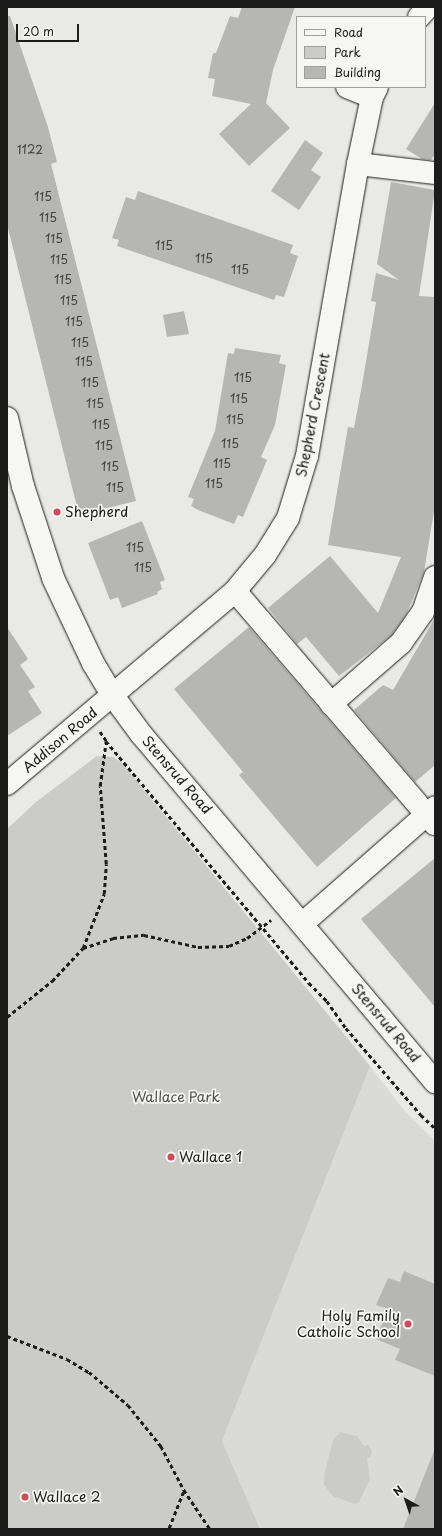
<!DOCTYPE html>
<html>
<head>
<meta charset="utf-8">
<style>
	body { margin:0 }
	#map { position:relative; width:442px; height:1536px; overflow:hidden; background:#e9e9e5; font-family:"Playpen Sans",sans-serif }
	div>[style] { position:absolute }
	.built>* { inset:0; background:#dadad6 }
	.green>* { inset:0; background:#cbcbc7 }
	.building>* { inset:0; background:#b6b6b3 }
	.path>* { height:2.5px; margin-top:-1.25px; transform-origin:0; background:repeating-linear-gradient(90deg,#1c1c1c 0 4px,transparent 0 7px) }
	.roads { filter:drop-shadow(0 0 1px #1c1c1c) drop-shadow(0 0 1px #1c1c1c) }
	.minor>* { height:22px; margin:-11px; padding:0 11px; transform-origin:11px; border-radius:11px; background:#f6f6f2 }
	.dots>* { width:11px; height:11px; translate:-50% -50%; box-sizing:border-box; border:2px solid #f6f6f2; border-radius:50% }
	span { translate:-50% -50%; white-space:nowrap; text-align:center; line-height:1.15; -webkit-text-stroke:3.5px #f6f6f2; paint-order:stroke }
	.number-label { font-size:12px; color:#424242 }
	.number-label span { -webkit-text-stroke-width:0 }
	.street-label { font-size:14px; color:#1c1c1c }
	.poi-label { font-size:14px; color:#1c1c1c }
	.left { translate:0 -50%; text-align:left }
	.right { translate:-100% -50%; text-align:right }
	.park-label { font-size:14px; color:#51514f }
	.frame { position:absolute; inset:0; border:8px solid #1c1c1c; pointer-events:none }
	.legend { position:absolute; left:296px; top:16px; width:130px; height:72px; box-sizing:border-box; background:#f6f6f2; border:1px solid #9f9f9c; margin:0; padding:5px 7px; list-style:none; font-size:12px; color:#1c1c1c }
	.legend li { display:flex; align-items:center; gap:8px; height:20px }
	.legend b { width:20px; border:1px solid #9f9f9c }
	.north { position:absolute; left:386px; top:1480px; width:40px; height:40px; -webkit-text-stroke:3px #f6f6f2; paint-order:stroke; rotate:320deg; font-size:11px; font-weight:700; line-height:16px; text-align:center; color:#1c1c1c }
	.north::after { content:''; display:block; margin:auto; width:14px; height:18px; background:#1c1c1c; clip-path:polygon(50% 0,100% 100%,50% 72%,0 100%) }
	.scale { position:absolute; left:16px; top:24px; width:63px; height:18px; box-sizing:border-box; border:2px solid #1c1c1c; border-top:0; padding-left:5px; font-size:12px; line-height:14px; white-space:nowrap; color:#1c1c1c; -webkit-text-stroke:3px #f6f6f2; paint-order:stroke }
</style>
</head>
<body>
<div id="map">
	<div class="built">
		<i style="clip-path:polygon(370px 1066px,403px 1109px,435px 1141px,435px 1529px,260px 1529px,222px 1441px)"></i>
	</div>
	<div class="green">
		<i style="clip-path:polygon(97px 756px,113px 757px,122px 763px,370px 1066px,222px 1441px,260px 1529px,7px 1529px,7px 829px,36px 802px)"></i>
		<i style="clip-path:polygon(340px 1432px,357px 1436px,364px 1446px,368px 1445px,372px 1451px,371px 1456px,367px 1458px,370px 1479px,359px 1502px,355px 1504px,333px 1496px,324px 1485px,324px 1476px,333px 1440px)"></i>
	</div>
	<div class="building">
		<i style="clip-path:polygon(242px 7px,295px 7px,273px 70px,266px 103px,290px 128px,249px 166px,219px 134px,251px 104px,212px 96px,215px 79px,208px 78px,213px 53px,216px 53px,230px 16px,238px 18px)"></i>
		<i style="clip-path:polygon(7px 16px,10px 16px,48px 127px,57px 162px,51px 164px,136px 501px,79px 515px,7px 224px)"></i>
		<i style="clip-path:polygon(435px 103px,435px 154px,431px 160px,422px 159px,406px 149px)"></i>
		<i style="clip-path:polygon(305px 140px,323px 153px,311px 170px,321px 177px,299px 210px,271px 191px)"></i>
		<i style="clip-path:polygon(391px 182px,435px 190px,419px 296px,435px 297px,435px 505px,424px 572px,407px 613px,392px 635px,339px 676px,306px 637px,297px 644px,268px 608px,330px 556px,378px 613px,401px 557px,328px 545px,348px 427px,354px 428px,362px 385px,376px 302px,371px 301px,376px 273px,399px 280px,377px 264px)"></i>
		<i style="clip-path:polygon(138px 191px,293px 245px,290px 253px,298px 256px,284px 297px,276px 295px,274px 300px,117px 246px,119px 240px,112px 238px,126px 197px,135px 200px)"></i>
		<i style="clip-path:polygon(184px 311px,189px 334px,167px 337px,163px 315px)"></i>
		<i style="clip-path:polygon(235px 348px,281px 355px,279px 363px,286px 365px,275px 425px,261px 457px,267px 460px,243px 517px,238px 515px,234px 524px,198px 510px,191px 506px,194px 499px,188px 497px,215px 431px,228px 353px,234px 354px)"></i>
		<i style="clip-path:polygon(142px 521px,165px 580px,160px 582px,162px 589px,157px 592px,158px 594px,122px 608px,118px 597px,110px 600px,88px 543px)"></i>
		<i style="clip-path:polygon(435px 618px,435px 765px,415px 782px,354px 710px,383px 685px,393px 690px)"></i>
		<i style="clip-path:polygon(7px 627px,28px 659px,20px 665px,35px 687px,28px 691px,42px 713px,7px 736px)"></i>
		<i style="clip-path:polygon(249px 627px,396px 798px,317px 867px,239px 775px,243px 772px,174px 689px)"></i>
		<i style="clip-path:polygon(435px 858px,435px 1007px,361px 919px)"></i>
		<i style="clip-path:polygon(404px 1271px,435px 1284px,435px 1376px,395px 1360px,400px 1349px,376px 1339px,388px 1309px,376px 1305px,388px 1278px,400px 1282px)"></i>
		<i style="clip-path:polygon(434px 1451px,435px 1529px,403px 1529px)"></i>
	</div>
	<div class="path">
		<i style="left:106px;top:741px;width:316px;rotate:50deg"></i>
		<i style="left:309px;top:983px;width:25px;rotate:45deg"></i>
		<i style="left:327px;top:1001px;width:33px;rotate:55deg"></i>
		<i style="left:346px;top:1028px;width:115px;rotate:49.2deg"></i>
		<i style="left:421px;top:1115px;width:19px;rotate:43deg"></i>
		<i style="left:83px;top:948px;width:32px;rotate:-18deg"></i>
		<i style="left:113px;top:938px;width:31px;rotate:-6deg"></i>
		<i style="left:144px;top:935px;width:55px;rotate:12.5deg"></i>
		<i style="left:198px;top:947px;width:31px;rotate:-2deg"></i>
		<i style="left:229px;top:946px;width:20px;rotate:-24deg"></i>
		<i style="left:247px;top:938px;width:30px;rotate:-37deg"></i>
		<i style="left:7px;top:1017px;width:58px;rotate:-38.7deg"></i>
		<i style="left:52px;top:981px;width:45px;rotate:-46.8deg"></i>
		<i style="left:83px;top:948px;width:58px;rotate:-68.7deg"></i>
		<i style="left:104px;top:894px;width:30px;rotate:-86deg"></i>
		<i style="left:106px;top:864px;width:78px;rotate:-94.4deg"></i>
		<i style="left:100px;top:786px;width:45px;rotate:-82.4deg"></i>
		<i style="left:106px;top:741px;width:11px;rotate:-124deg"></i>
		<i style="left:7px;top:1336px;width:64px;rotate:21deg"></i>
		<i style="left:67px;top:1359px;width:26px;rotate:31deg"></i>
		<i style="left:89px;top:1372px;width:51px;rotate:40.2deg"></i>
		<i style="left:128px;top:1405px;width:53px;rotate:51.2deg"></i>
		<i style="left:161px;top:1446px;width:50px;rotate:62.4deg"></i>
		<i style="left:184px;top:1490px;width:47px;rotate:56.3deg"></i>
		<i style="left:169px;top:1528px;width:41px;rotate:-68.5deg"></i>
	</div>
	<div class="roads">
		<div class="minor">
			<i style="left:419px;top:17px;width:13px;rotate:-48deg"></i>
			<i style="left:347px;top:87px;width:27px;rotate:22deg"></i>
			<i style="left:358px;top:164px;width:78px;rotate:6.7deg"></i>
			<i style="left:7px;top:418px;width:70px;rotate:76.8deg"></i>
			<i style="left:23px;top:486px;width:97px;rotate:71.9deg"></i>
			<i style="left:53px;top:578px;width:94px;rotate:64.8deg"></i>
			<i style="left:93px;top:663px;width:39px;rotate:59deg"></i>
			<i style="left:113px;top:696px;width:47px;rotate:53.6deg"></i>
			<i style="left:141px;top:734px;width:456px;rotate:49.8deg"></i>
			<i style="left:235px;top:591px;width:307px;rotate:49.4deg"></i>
			<i style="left:331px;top:704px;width:93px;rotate:-41.1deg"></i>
			<i style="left:401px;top:643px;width:38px;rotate:-55deg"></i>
			<i style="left:423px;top:612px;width:37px;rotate:-71deg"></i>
			<i style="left:7px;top:784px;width:299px;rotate:-40.2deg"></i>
			<i style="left:235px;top:591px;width:47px;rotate:-50.2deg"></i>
			<i style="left:265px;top:555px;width:44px;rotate:-58.1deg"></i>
			<i style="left:288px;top:518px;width:65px;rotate:-73deg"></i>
			<i style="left:307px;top:456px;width:296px;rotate:-80.1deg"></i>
			<i style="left:358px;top:164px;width:68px;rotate:-78.2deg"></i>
			<i style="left:372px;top:97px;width:11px;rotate:-63deg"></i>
			<i style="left:302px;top:924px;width:177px;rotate:-41.3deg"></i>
		</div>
	</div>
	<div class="dots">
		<i style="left:57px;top:512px;background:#d1495b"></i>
		<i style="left:171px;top:1157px;background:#d1495b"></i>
		<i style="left:408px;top:1324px;background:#d1495b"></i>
		<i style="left:25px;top:1497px;background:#d1495b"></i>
	</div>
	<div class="number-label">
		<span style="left:30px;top:150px">1122</span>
		<span style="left:43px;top:197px">115</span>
		<span style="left:48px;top:218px">115</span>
		<span style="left:54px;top:239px">115</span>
		<span style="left:164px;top:246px">115</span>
		<span style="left:204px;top:259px">115</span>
		<span style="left:59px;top:260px">115</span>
		<span style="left:240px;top:270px">115</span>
		<span style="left:63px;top:280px">115</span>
		<span style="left:69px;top:301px">115</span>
		<span style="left:74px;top:322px">115</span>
		<span style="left:80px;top:343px">115</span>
		<span style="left:84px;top:362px">115</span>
		<span style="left:243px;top:378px">115</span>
		<span style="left:90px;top:383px">115</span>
		<span style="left:239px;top:399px">115</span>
		<span style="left:95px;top:404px">115</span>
		<span style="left:235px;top:420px">115</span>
		<span style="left:101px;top:425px">115</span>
		<span style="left:230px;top:444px">115</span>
		<span style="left:104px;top:446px">115</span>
		<span style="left:222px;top:464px">115</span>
		<span style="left:110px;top:467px">115</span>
		<span style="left:214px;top:484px">115</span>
		<span style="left:115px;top:488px">115</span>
		<span style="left:135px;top:548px">115</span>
		<span style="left:143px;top:568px">115</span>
	</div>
	<div class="street-label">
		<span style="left:313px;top:415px;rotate:-79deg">Shepherd Crescent</span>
		<span style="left:60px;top:740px;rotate:-40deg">Addison Road</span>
		<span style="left:177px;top:775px;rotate:49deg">Stensrud Road</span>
		<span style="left:386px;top:1023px;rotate:50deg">Stensrud Road</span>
	</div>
	<div class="poi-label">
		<span class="left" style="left:65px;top:512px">Shepherd</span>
		<span class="left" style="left:179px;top:1157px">Wallace 1</span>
		<span class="right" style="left:400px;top:1324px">Holy Family<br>Catholic School</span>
		<span class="left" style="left:33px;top:1497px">Wallace 2</span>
	</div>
	<div class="park-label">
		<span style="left:176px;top:1097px">Wallace Park</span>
	</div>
	<div class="frame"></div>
	<ul class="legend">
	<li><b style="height:5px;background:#f6f6f2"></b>Road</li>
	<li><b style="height:11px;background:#cbcbc7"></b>Park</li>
	<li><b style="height:11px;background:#b6b6b3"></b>Building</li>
	</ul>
	<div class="north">N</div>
	<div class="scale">20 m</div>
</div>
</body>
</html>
